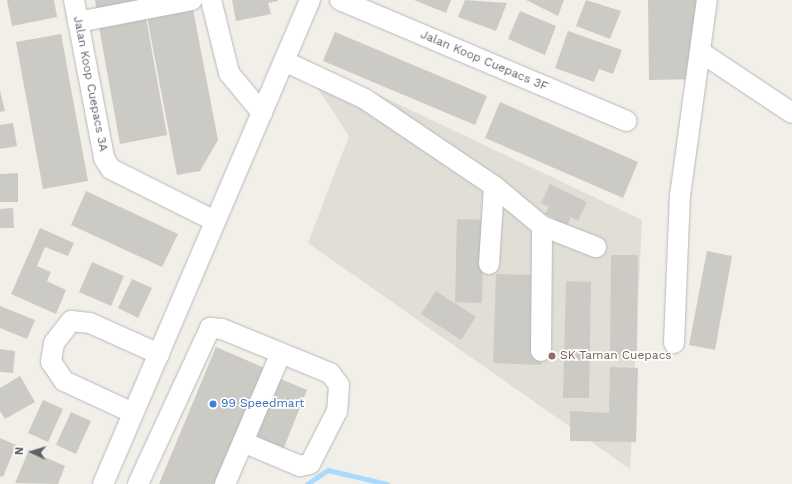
<!DOCTYPE html>
<html>
<head>
<meta charset="utf-8">
<style>
	body { margin:0 }
	#map { position:relative; width:792px; height:484px; overflow:hidden; background:#f1efe8; font-family:"Work Sans",sans-serif }
	div>[style] { position:absolute }
	.education>* { inset:0; background:#e1ded6 }
	.stream>* { height:4.5px; margin:-2.25px; padding:0 2.25px; transform-origin:2.25px; border-radius:2.25px; background:#aadaff }
	.building>* { inset:0; background:#cccac5 }
	.roads { filter:drop-shadow(0 0 1px #b5b8bc) drop-shadow(0 0 1px #b5b8bc) }
	.minor>* { height:20px; margin:-10px; padding:0 10px; transform-origin:10px; border-radius:10px; background:#fff }
	.dots>* { width:11px; height:11px; translate:-50% -50%; box-sizing:border-box; border:2px solid #fff; border-radius:50% }
	span { translate:-50% -50%; white-space:nowrap; text-align:center; line-height:1.15; -webkit-text-stroke:3.5px #fff; paint-order:stroke }
	.street-label { font-size:12px; color:#5f6368 }
	.education-label { font-size:12px; color:#785e54 }
	.left { translate:0 -50%; text-align:left }
	.shop-label { font-size:12px; color:#366cbe }
	.north { position:absolute; left:12px; top:432px; width:40px; height:40px; -webkit-text-stroke:3px #fff; paint-order:stroke; rotate:274deg; font-size:11px; font-weight:700; line-height:16px; text-align:center; color:#5f6368 }
	.north::after { content:''; display:block; margin:auto; width:14px; height:18px; background:#5f6368; clip-path:polygon(50% 0,100% 100%,50% 72%,0 100%) }
</style>
</head>
<body>
<div id="map">
	<div class="education">
		<i style="clip-path:polygon(299px 57px,642px 220px,630px 469px,308px 243px,349px 136px,316px 86px,289px 74px)"></i>
	</div>
	<div class="stream">
		<i style="left:307px;top:484px;width:25px;rotate:-34deg"></i>
		<i style="left:328px;top:470px;width:61px;rotate:13.3deg"></i>
	</div>
	<div class="building">
		<i style="clip-path:polygon(7px 0,54px 0,57px 17px,12px 26px)"></i>
		<i style="clip-path:polygon(95px 0,141px 0,97px 12px)"></i>
		<i style="clip-path:polygon(232px 0,278px 0,278px 1px,268px 3px,271px 14px,236px 21px)"></i>
		<i style="clip-path:polygon(414px 0,451px 0,446px 13px)"></i>
		<i style="clip-path:polygon(465px 0,507px 3px,496px 31px,458px 17px)"></i>
		<i style="clip-path:polygon(526px 0,564px 0,558px 16px)"></i>
		<i style="clip-path:polygon(586px 0,621px 11px,610px 39px,576px 26px)"></i>
		<i style="clip-path:polygon(648px 0,698px 0,698px 79px,649px 80px)"></i>
		<i style="clip-path:polygon(193px 9px,218px 140px,200px 171px,177px 175px,147px 17px)"></i>
		<i style="clip-path:polygon(520px 11px,556px 26px,545px 55px,508px 39px)"></i>
		<i style="clip-path:polygon(146px 18px,167px 135px,120px 144px,99px 27px)"></i>
		<i style="clip-path:polygon(568px 31px,622px 50px,613px 74px,599px 69px,594px 82px,555px 68px)"></i>
		<i style="clip-path:polygon(335px 32px,487px 96px,475px 125px,323px 61px)"></i>
		<i style="clip-path:polygon(61px 34px,88px 181px,43px 189px,16px 42px)"></i>
		<i style="clip-path:polygon(0 90px,5px 111px,0 112px)"></i>
		<i style="clip-path:polygon(500px 102px,638px 162px,623px 198px,485px 138px)"></i>
		<i style="clip-path:polygon(13px 123px,17px 146px,0 149px,0 125px)"></i>
		<i style="clip-path:polygon(18px 173px,18px 202px,0 202px,0 174px)"></i>
		<i style="clip-path:polygon(550px 184px,587px 202px,578px 221px,571px 217px,567px 225px,545px 214px,549px 207px,541px 203px)"></i>
		<i style="clip-path:polygon(86px 191px,178px 234px,162px 267px,71px 225px)"></i>
		<i style="clip-path:polygon(13px 208px,14px 228px,0 228px,0 209px)"></i>
		<i style="clip-path:polygon(457px 219px,484px 220px,482px 303px,455px 302px)"></i>
		<i style="clip-path:polygon(40px 228px,74px 243px,68px 256px,45px 247px,37px 266px,51px 272px,47px 281px,66px 290px,56px 314px,11px 294px)"></i>
		<i style="clip-path:polygon(707px 251px,732px 256px,715px 350px,689px 345px)"></i>
		<i style="clip-path:polygon(611px 255px,638px 255px,637px 357px,610px 356px)"></i>
		<i style="clip-path:polygon(92px 262px,124px 276px,111px 306px,79px 292px)"></i>
		<i style="clip-path:polygon(496px 274px,534px 275px,543px 310px,541px 365px,493px 363px)"></i>
		<i style="clip-path:polygon(132px 279px,152px 288px,138px 318px,118px 308px)"></i>
		<i style="clip-path:polygon(566px 281px,591px 282px,589px 398px,563px 398px)"></i>
		<i style="clip-path:polygon(436px 291px,476px 317px,461px 340px,421px 314px)"></i>
		<i style="clip-path:polygon(0 306px,35px 320px,27px 339px,0 328px)"></i>
		<i style="clip-path:polygon(216px 347px,267px 369px,219px 484px,159px 484px)"></i>
		<i style="clip-path:polygon(0 349px,15px 351px,13px 373px,0 372px)"></i>
		<i style="clip-path:polygon(610px 367px,638px 368px,636px 442px,570px 441px,570px 411px,609px 413px)"></i>
		<i style="clip-path:polygon(20px 376px,35px 402px,5px 419px,0 411px,0 388px)"></i>
		<i style="clip-path:polygon(276px 377px,307px 390px,283px 450px,251px 437px)"></i>
		<i style="clip-path:polygon(43px 400px,63px 409px,48px 442px,28px 433px)"></i>
		<i style="clip-path:polygon(71px 412px,91px 421px,76px 454px,56px 445px)"></i>
		<i style="clip-path:polygon(0 438px,16px 445px,3px 477px,0 476px)"></i>
		<i style="clip-path:polygon(29px 450px,65px 466px,58px 484px,15px 483px)"></i>
	</div>
	<div class="roads">
		<div class="minor">
			<i style="left:74px;top:0;width:161px;rotate:79.2deg"></i>
			<i style="left:104px;top:158px;width:13px;rotate:58deg"></i>
			<i style="left:111px;top:169px;width:116px;rotate:26.6deg"></i>
			<i style="left:211px;top:0;width:75px;rotate:76.1deg"></i>
			<i style="left:229px;top:73px;width:52px;rotate:50.5deg"></i>
			<i style="left:340px;top:0;width:311px;rotate:22.9deg"></i>
			<i style="left:78px;top:22px;width:116px;rotate:-10.9deg"></i>
			<i style="left:702px;top:53px;width:108px;rotate:33.7deg"></i>
			<i style="left:284px;top:61px;width:89px;rotate:25.1deg"></i>
			<i style="left:365px;top:99px;width:156px;rotate:34deg"></i>
			<i style="left:494px;top:186px;width:62px;rotate:39.8deg"></i>
			<i style="left:542px;top:226px;width:58px;rotate:21.3deg"></i>
			<i style="left:489px;top:264px;width:78px;rotate:-86.3deg"></i>
			<i style="left:674px;top:343px;width:147px;rotate:-87.7deg"></i>
			<i style="left:680px;top:196px;width:198px;rotate:-82.2deg"></i>
			<i style="left:541px;top:351px;width:125px;rotate:-89.5deg"></i>
			<i style="left:133px;top:413px;width:76px;rotate:-155.1deg"></i>
			<i style="left:64px;top:381px;width:23px;rotate:-124deg"></i>
			<i style="left:51px;top:362px;width:19px;rotate:-81deg"></i>
			<i style="left:54px;top:343px;width:28px;rotate:-52deg"></i>
			<i style="left:71px;top:321px;width:19px;rotate:6deg"></i>
			<i style="left:90px;top:323px;width:76px;rotate:24.2deg"></i>
			<i style="left:103px;top:484px;width:526px;rotate:-66.84deg"></i>
			<i style="left:138px;top:484px;width:172px;rotate:-65.2deg"></i>
			<i style="left:210px;top:328px;width:12px;rotate:5deg"></i>
			<i style="left:222px;top:329px;width:117px;rotate:22.2deg"></i>
			<i style="left:330px;top:373px;width:15px;rotate:53deg"></i>
			<i style="left:339px;top:385px;width:26px;rotate:94deg"></i>
			<i style="left:337px;top:411px;width:59px;rotate:117deg"></i>
			<i style="left:310px;top:464px;width:10px;rotate:169deg"></i>
			<i style="left:300px;top:466px;width:62px;rotate:-157.2deg"></i>
			<i style="left:225px;top:484px;width:142px;rotate:-66.9deg"></i>
		</div>
	</div>
	<div class="dots">
		<i style="left:552px;top:356px;background:#8d6e63"></i>
		<i style="left:213px;top:404px;background:#3f7fe0"></i>
	</div>
	<div class="street-label">
		<span style="left:484px;top:61px;rotate:23deg">Jalan Koop Cuepacs 3F</span>
		<span style="left:90px;top:84px;rotate:79deg">Jalan Koop Cuepacs 3A</span>
	</div>
	<div class="education-label">
		<span class="left" style="left:560px;top:356px">SK Taman Cuepacs</span>
	</div>
	<div class="shop-label">
		<span class="left" style="left:221px;top:404px">99 Speedmart</span>
	</div>
	<div class="north">N</div>
</div>
</body>
</html>
